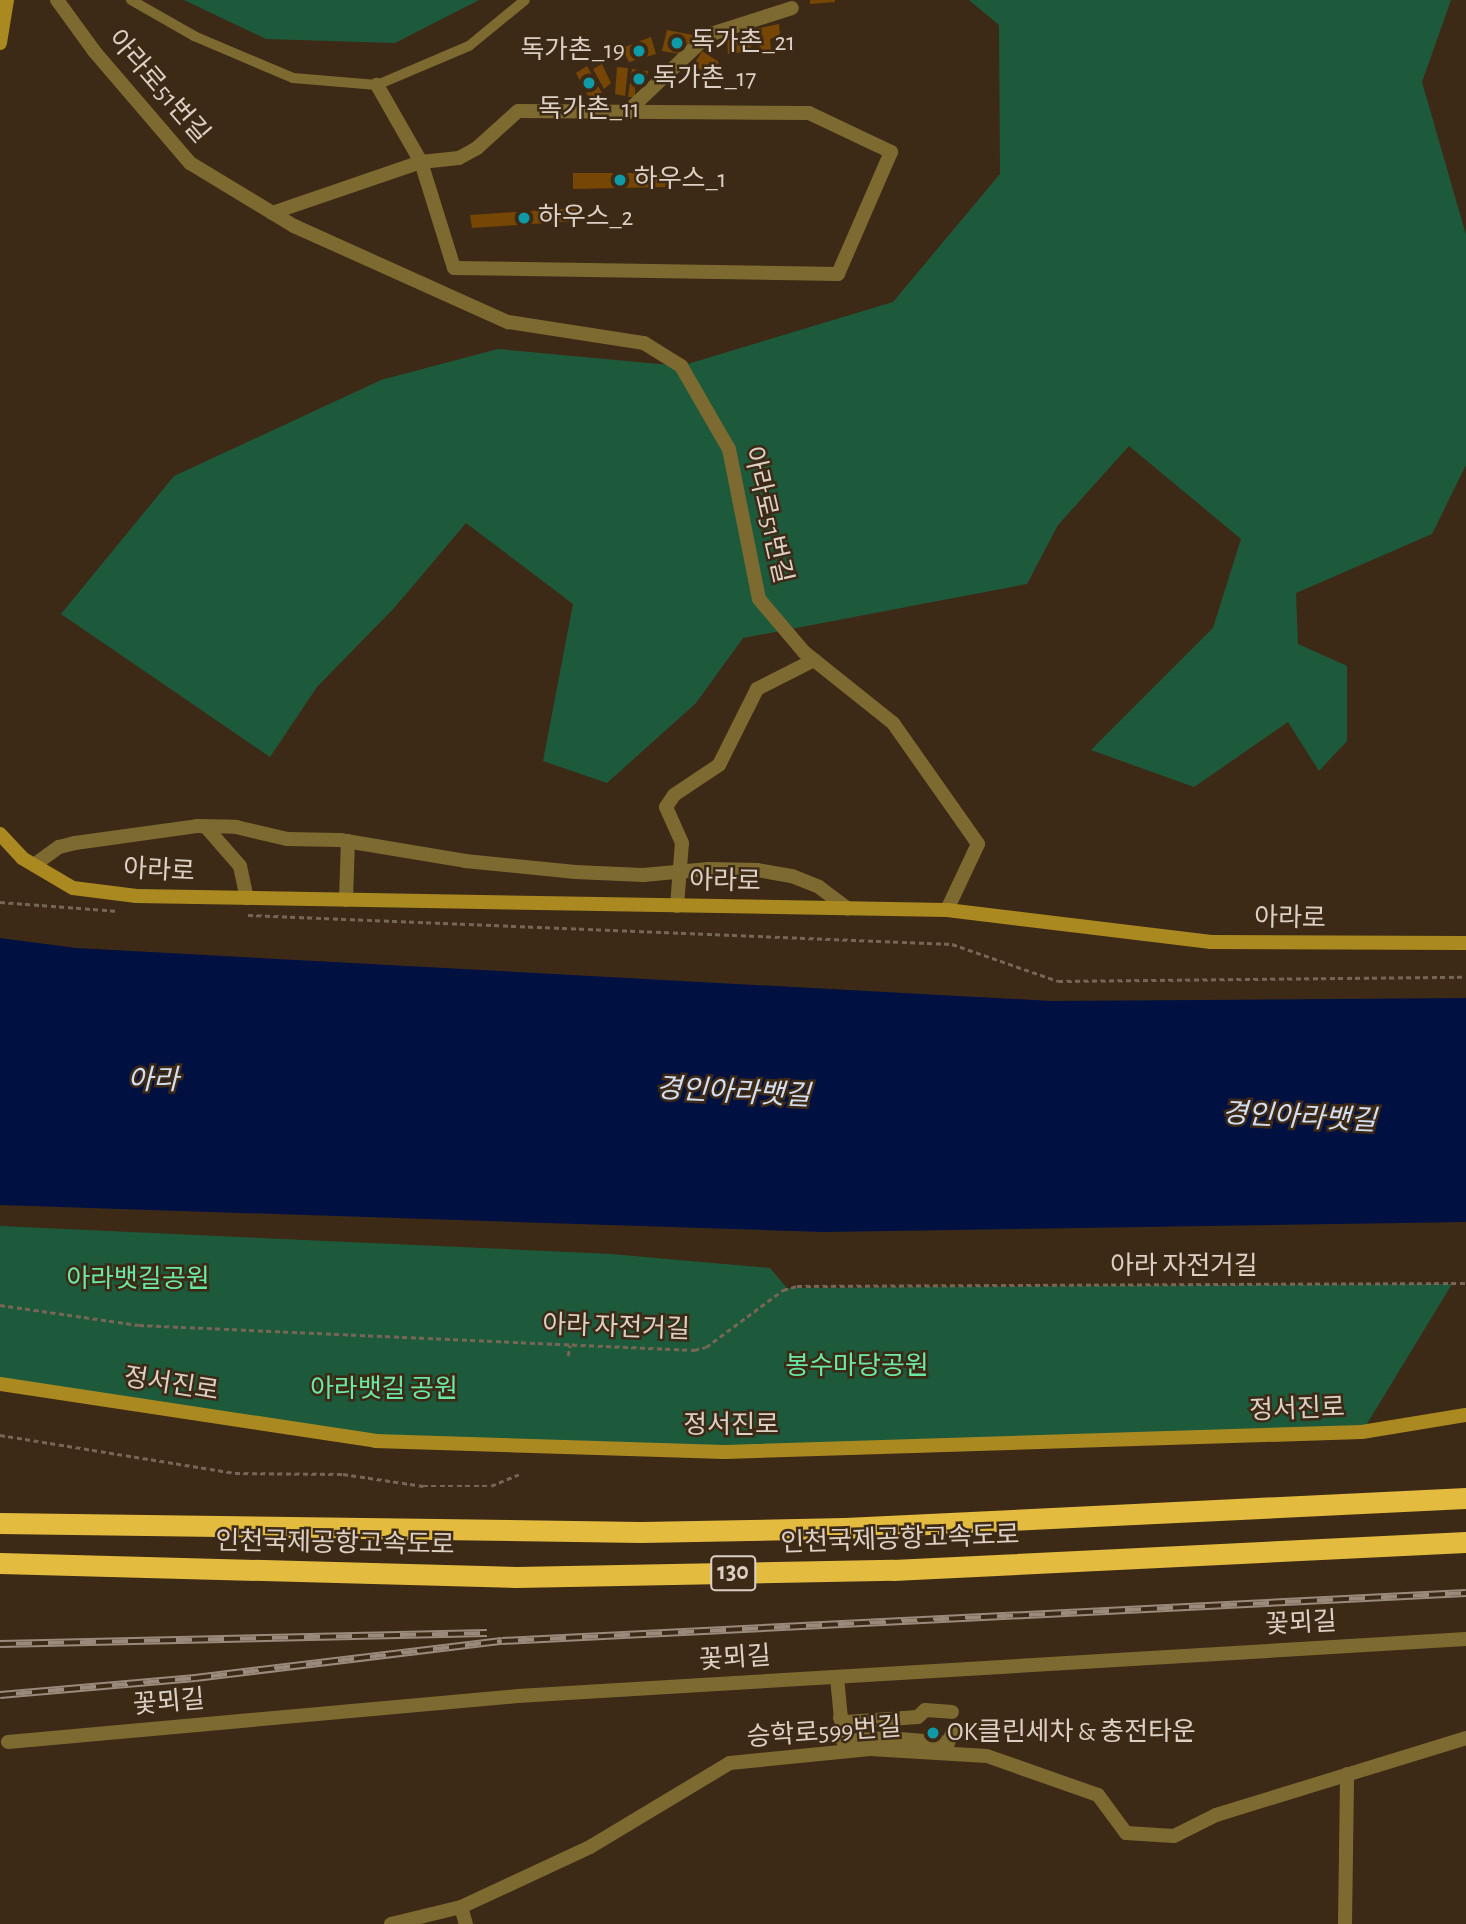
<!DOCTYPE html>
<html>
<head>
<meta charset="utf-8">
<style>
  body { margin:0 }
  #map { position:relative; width:1466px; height:1924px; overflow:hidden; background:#3d2a16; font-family:"Alegreya Sans","Noto Sans KR",sans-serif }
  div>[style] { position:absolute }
  .green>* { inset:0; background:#1d5a3b }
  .water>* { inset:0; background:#001141 }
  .building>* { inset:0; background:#764605 }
  .path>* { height:2.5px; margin-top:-1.25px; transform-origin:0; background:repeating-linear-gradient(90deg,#765 0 5px,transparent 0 8.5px) }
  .lane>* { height:10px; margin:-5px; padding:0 5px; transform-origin:5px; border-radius:5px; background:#7d6a30 }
  .street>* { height:14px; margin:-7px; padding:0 7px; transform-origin:7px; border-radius:7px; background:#7d6a30 }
  .secondary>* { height:14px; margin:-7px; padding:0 7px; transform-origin:7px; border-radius:7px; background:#aa8a20 }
  .highway>* { height:21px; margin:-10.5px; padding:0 10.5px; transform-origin:10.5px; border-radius:10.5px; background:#e3bc3f }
  .rail>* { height:8px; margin-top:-4px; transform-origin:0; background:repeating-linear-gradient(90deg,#3d2a16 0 16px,#9a8a7b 0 32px); box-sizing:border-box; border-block:2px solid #9a8a7b }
  .dots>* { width:19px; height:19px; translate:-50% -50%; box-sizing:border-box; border:4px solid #3d2a16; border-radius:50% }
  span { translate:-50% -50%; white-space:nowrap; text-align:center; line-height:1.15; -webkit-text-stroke:5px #3d2a16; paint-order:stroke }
  .shield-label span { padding:2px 5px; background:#3d2a16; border:2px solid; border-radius:5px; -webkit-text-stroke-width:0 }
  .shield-label { font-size:24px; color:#dccfc3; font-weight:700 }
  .poi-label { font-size:26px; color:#dccfc3 }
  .left { translate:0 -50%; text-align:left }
  .right { translate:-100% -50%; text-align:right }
  .street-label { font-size:26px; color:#dccfc3 }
  .park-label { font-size:26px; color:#6ae9a5 }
  .water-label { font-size:28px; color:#d2def1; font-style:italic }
</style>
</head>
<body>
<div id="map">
  <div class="green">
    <div style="clip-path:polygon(184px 0,479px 0,395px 43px,266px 39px)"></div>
    <div style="clip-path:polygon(969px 0,1451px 0,1422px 82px,1466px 235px,1466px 465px,1432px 534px,1296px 593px,1298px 644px,1347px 666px,1347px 741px,1319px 771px,1288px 722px,1194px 787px,1091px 750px,1213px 628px,1241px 539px,1129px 446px,1058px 525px,1027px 584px,743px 638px,696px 703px,607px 783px,543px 761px,573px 604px,466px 523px,395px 607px,317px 687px,270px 757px,61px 614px,174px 476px,381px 380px,498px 349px,681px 366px,893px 302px,1000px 174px,999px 25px)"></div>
    <div style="clip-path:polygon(0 1226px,611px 1254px,770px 1268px,787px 1288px,1452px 1284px,1362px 1432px,725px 1452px,375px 1441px,0 1384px)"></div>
  </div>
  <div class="water">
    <div style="clip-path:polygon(0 938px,76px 948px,1051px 1001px,1466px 998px,1466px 1222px,823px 1232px,0 1205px)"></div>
  </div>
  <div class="building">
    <div style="clip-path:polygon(810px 0,835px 0,835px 2px,810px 4px)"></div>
    <div style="clip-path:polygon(779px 24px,780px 36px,770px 39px,771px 51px,761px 52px,755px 29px)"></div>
    <div style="clip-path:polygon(667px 30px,693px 35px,685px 55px,662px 51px)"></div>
    <div style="clip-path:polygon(751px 34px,751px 51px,728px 54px,727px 37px)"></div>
    <div style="clip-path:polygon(651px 37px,656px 54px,629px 62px,622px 48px)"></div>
    <div style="clip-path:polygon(702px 51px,719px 62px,710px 76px,694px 65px)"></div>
    <div style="clip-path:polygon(602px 64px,611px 83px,604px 89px,593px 69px)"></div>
    <div style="clip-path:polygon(587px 66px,602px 93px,591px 102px,576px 73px)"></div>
    <div style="clip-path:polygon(617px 67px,628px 68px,625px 96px,615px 94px)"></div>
    <div style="clip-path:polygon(632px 69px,648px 71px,646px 88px,635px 88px,635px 97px,628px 97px)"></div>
    <div style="clip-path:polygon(573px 173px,667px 173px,665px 187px,573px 189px)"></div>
    <div style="clip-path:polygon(576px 208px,578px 221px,472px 228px,470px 215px)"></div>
    <div style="clip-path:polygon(924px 1729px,942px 1729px,942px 1738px,923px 1738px)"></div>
  </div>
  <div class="path">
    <div style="left:0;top:902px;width:119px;rotate:4.3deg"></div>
    <div style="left:248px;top:915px;width:705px;rotate:2.36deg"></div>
    <div style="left:952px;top:944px;width:112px;rotate:19.2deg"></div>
    <div style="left:1058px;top:981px;width:408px;rotate:-0.6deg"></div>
    <div style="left:0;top:1305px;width:140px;rotate:8.2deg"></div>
    <div style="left:139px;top:1325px;width:556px;rotate:2.58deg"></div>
    <div style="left:694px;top:1350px;width:12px;rotate:-14deg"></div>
    <div style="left:706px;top:1347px;width:96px;rotate:-36.5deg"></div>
    <div style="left:783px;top:1290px;width:15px;rotate:-16deg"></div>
    <div style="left:797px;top:1286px;width:669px;rotate:-0.26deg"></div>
    <div style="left:568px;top:1356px;width:11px;rotate:-80deg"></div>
    <div style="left:0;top:1435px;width:238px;rotate:9.2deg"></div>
    <div style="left:235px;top:1473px;width:108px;rotate:0.5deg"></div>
    <div style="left:343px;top:1474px;width:81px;rotate:8.5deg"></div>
    <div style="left:423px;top:1486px;width:68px"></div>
    <div style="left:491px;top:1486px;width:30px;rotate:-23deg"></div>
  </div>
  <div class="lane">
    <div style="left:131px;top:0;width:73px;rotate:29.7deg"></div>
    <div style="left:194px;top:36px;width:108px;rotate:23deg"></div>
    <div style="left:293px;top:78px;width:84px;rotate:4.8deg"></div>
    <div style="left:377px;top:85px;width:100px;rotate:-23deg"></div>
    <div style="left:469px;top:46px;width:72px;rotate:-39.4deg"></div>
  </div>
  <div class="street">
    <div style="left:57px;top:0;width:63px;rotate:54deg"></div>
    <div style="left:94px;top:51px;width:148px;rotate:49.4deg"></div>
    <div style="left:190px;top:163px;width:122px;rotate:31.2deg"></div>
    <div style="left:294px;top:226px;width:235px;rotate:24.2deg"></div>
    <div style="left:508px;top:322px;width:138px;rotate:8.8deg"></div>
    <div style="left:644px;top:343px;width:44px;rotate:31.9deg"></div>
    <div style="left:681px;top:366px;width:96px;rotate:60deg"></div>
    <div style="left:729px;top:449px;width:153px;rotate:78.7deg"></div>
    <div style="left:759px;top:599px;width:70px;rotate:49.7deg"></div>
    <div style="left:804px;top:652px;width:114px;rotate:38.6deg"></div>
    <div style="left:893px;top:723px;width:148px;rotate:54.9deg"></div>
    <div style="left:978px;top:844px;width:73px;rotate:115.2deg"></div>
    <div style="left:627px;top:112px;width:112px;rotate:-43.5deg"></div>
    <div style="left:708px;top:35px;width:88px;rotate:-17.8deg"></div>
    <div style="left:272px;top:213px;width:157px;rotate:-18.9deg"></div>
    <div style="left:421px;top:162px;width:38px;rotate:-6deg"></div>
    <div style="left:459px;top:158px;width:21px;rotate:-29deg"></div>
    <div style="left:477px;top:148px;width:55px;rotate:-42.1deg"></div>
    <div style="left:518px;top:111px;width:291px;rotate:0.4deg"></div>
    <div style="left:809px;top:113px;width:91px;rotate:25.4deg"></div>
    <div style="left:891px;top:152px;width:133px;rotate:113.5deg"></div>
    <div style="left:838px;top:274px;width:384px;rotate:-179.1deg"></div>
    <div style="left:454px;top:268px;width:111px;rotate:-107.3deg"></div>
    <div style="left:421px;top:162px;width:89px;rotate:-119.7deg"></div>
    <div style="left:205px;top:826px;width:53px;rotate:48.8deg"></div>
    <div style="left:240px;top:866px;width:33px;rotate:78deg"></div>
    <div style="left:34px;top:865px;width:31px;rotate:-36deg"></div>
    <div style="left:59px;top:847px;width:16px;rotate:-14deg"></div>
    <div style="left:75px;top:843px;width:123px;rotate:-7.9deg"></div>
    <div style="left:197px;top:826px;width:39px;rotate:1deg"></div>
    <div style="left:236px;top:827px;width:52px;rotate:13.2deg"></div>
    <div style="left:287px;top:839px;width:53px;rotate:1.1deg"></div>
    <div style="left:340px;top:840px;width:127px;rotate:9.5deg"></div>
    <div style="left:465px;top:861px;width:111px;rotate:5.7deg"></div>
    <div style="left:575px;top:872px;width:68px;rotate:2.5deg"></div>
    <div style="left:643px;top:875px;width:66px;rotate:-5.2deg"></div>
    <div style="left:709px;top:869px;width:48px;rotate:1.2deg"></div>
    <div style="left:757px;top:870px;width:36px;rotate:10deg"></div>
    <div style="left:792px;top:876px;width:29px;rotate:22deg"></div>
    <div style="left:819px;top:887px;width:36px;rotate:37deg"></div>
    <div style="left:346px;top:900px;width:59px;rotate:-88.1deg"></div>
    <div style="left:677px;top:906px;width:63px;rotate:-85.5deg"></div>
    <div style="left:682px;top:843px;width:39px;rotate:-114deg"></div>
    <div style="left:666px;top:807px;width:14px;rotate:-56deg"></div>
    <div style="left:674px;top:795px;width:54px;rotate:-33.7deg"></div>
    <div style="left:719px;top:765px;width:85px;rotate:-63.4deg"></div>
    <div style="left:757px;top:689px;width:64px;rotate:-27deg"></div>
    <div style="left:837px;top:1677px;width:64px;rotate:84.6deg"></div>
    <div style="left:843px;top:1741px;width:45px;rotate:-3.8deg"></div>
    <div style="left:888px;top:1738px;width:60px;rotate:4.8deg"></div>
    <div style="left:948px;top:1743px;width:13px;rotate:-67deg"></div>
    <div style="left:840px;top:1718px;width:7px;rotate:34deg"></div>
    <div style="left:846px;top:1722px;width:72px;rotate:-4deg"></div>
    <div style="left:918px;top:1717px;width:10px;rotate:-45deg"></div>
    <div style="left:925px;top:1710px;width:27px;rotate:4deg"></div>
    <div style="left:8px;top:1742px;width:512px;rotate:-5.15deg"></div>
    <div style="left:518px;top:1696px;width:950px;rotate:-3.44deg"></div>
    <div style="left:461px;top:1907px;width:18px;rotate:74deg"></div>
    <div style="left:391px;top:1924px;width:72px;rotate:-13.7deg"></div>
    <div style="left:461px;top:1907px;width:142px;rotate:-24.9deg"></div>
    <div style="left:590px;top:1847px;width:163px;rotate:-31deg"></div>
    <div style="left:730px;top:1763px;width:141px;rotate:-5.7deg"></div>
    <div style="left:870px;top:1749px;width:117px;rotate:3.4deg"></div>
    <div style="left:987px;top:1756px;width:118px;rotate:19.4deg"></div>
    <div style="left:1098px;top:1795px;width:47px;rotate:53.6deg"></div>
    <div style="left:1126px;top:1833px;width:48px;rotate:3.6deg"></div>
    <div style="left:1174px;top:1836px;width:47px;rotate:-26.6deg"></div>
    <div style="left:1216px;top:1815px;width:262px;rotate:-17.1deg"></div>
    <div style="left:1345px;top:1924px;width:150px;rotate:-89.2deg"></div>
  </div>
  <div class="secondary">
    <div style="left:0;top:43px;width:44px;rotate:-80.8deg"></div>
    <div style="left:0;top:834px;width:33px;rotate:47deg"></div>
    <div style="left:22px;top:858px;width:59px;rotate:30.5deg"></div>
    <div style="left:73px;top:888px;width:64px;rotate:7.2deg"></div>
    <div style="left:136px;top:896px;width:811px;rotate:0.99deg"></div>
    <div style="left:947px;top:910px;width:266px;rotate:6.9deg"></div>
    <div style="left:1211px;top:942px;width:255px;rotate:0.2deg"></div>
    <div style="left:0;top:1384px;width:379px;rotate:8.6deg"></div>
    <div style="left:375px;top:1441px;width:350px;rotate:1.8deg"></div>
    <div style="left:725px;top:1452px;width:637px;rotate:-1.8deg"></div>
    <div style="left:1362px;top:1432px;width:105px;rotate:-9.3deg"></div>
  </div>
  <div class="highway">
    <div style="left:0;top:1523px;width:641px;rotate:0.8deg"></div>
    <div style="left:641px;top:1532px;width:204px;rotate:-1.1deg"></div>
    <div style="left:845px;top:1528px;width:622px;rotate:-2.77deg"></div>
    <div style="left:0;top:1563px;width:516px;rotate:1.55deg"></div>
    <div style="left:516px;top:1577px;width:377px;rotate:-1.1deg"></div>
    <div style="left:893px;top:1570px;width:574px;rotate:-2.8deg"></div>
  </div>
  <div class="rail">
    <div style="left:0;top:1644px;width:487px;rotate:-1.3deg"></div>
    <div style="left:0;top:1695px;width:196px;rotate:-5deg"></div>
    <div style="left:195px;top:1678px;width:309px;rotate:-6.9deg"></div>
    <div style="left:502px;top:1641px;width:965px;rotate:-2.85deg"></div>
  </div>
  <div class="dots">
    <div style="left:677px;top:43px;background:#0f9aa8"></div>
    <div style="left:639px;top:51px;background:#0f9aa8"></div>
    <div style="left:639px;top:79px;background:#0f9aa8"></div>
    <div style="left:589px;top:83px;background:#0f9aa8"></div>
    <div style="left:620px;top:180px;background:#0f9aa8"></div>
    <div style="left:524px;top:218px;background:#0f9aa8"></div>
    <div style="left:933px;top:1733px;background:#0f9aa8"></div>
  </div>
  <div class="shield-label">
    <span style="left:733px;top:1573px">130</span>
  </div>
  <div class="poi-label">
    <span class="left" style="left:691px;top:43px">독가촌_21</span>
    <span class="right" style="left:625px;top:51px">독가촌_19</span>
    <span class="left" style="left:653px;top:79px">독가촌_17</span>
    <span style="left:589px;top:110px">독가촌_11</span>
    <span class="left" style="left:634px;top:180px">하우스_1</span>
    <span class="left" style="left:538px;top:218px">하우스_2</span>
    <span class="left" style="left:947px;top:1733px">OK클린세차 &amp; 충전타운</span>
  </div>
  <div class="street-label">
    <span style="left:158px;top:87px;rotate:49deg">아라로51번길</span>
    <span style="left:767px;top:515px;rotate:77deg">아라로51번길</span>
    <span style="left:159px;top:871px;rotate:3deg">아라로</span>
    <span style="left:725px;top:882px;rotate:1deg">아라로</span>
    <span style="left:1290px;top:919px;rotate:1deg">아라로</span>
    <span style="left:1184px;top:1267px">아라 자전거길</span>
    <span style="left:616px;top:1328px;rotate:2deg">아라 자전거길</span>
    <span style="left:171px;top:1385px;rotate:9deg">정서진로</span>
    <span style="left:1297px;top:1410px;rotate:-2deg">정서진로</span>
    <span style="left:731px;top:1426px">정서진로</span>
    <span style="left:900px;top:1540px;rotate:-2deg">인천국제공항고속도로</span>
    <span style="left:335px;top:1544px;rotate:1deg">인천국제공항고속도로</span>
    <span style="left:1301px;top:1624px;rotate:-3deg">꽃뫼길</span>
    <span style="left:735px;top:1659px;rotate:-4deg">꽃뫼길</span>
    <span style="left:169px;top:1703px;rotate:-5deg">꽃뫼길</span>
    <span style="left:824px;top:1733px;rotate:-4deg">승학로599번길</span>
  </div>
  <div class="park-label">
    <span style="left:138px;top:1280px">아라뱃길공원</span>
    <span style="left:857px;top:1367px">봉수마당공원</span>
    <span style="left:384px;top:1390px">아라뱃길 공원</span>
  </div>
  <div class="water-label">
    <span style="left:153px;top:1081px">아라</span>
    <span style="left:733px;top:1093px;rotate:3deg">경인아라뱃길</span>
    <span style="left:1299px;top:1118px;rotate:3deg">경인아라뱃길</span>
  </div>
</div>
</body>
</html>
